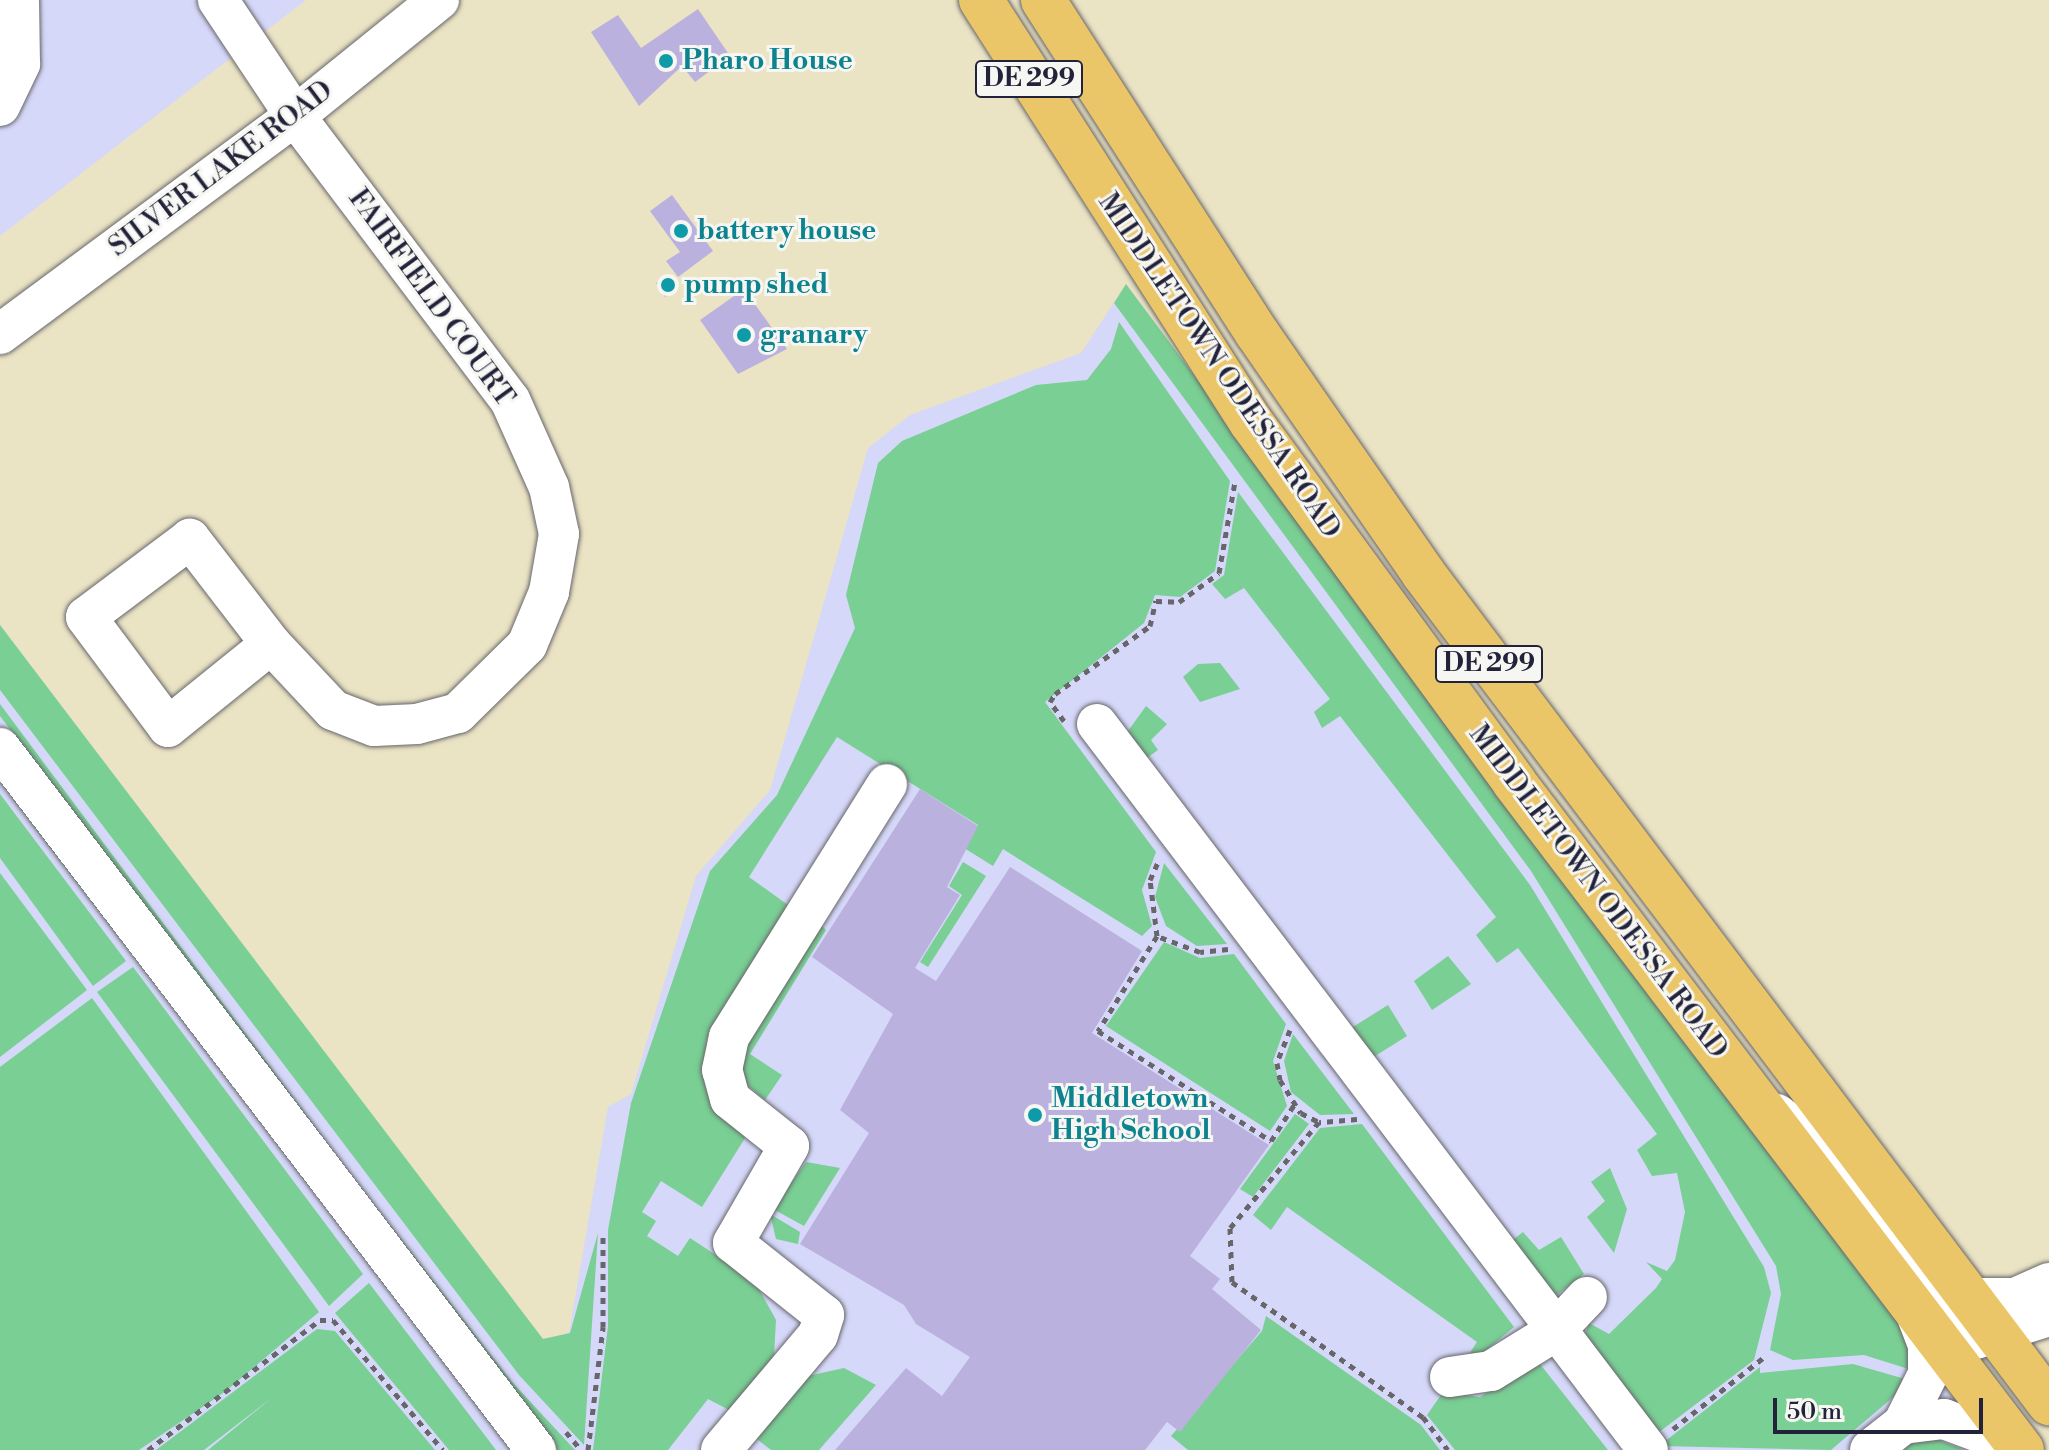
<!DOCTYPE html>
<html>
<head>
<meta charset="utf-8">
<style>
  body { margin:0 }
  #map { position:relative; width:2049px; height:1450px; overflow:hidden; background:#eae3c4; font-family:"Libre Bodoni",serif }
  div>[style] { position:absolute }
  .built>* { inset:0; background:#d5d8f9 }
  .green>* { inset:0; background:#79cf94 }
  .building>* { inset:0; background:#bbb1de }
  .path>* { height:5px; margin-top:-2.5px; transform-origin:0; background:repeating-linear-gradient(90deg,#68666b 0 6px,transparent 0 12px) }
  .roads { filter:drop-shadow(0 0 2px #68666b) drop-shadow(0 0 2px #68666b) }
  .minor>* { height:40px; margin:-20px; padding:0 20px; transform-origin:20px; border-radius:20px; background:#fff }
  .major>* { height:44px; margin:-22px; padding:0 22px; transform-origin:22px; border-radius:22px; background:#ebc669 }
  .dots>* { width:22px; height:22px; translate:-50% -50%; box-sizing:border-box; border:4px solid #f6f6f2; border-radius:50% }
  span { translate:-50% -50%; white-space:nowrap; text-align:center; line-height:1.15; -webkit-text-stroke:6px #f6f6f2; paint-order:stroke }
  .shield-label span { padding:2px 6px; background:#f6f6f2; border:2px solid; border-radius:6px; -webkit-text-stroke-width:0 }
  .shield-label { font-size:26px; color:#22223b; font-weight:700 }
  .culture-label { font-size:28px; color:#0d838f; font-weight:700 }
  .left { translate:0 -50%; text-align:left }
  .street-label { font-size:28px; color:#22223b }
  .scale { position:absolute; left:1773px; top:1398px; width:210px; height:36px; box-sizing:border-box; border:4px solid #22223b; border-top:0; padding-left:10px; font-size:24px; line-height:28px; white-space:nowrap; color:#22223b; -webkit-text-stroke:6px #f6f6f2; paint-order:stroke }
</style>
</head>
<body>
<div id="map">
  <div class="built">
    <div style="clip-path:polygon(0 0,306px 0,0 236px)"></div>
    <div style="clip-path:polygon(1126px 284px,1991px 1450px,0 1450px,0 625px,542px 1339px,569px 1333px,608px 1107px,631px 1094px,696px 876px,770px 790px,868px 448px,910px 415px,1081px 353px)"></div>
  </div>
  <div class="green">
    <div style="clip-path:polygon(1126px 284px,1911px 1338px,1915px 1371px,1864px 1355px,1793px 1360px,1770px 1350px,1781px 1294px,1776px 1266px,1531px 871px,1114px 303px)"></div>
    <div style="clip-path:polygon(1119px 322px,1230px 481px,1215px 571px,1180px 597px,1155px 595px,1144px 623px,1045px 702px,1156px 852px,1142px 890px,1152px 926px,1142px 936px,1003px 849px,993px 866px,964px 848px,978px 825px,837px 737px,749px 877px,788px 905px,707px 1039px,704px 1074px,750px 1130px,702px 1207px,661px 1181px,642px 1212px,656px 1221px,647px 1236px,678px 1256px,690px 1238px,754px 1280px,776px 1320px,774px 1356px,731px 1411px,708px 1399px,668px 1450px,593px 1450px,608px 1326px,608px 1230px,631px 1103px,710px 871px,777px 795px,855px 628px,846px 595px,878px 463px,902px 441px,1036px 385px,1087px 380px,1111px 349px)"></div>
    <div style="clip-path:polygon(1238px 492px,1530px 885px,1764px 1267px,1771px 1293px,1754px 1360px,1654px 1436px,1584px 1338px,1589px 1323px,1609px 1334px,1656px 1288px,1662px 1279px,1646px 1262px,1667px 1271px,1675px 1260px,1685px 1212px,1677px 1173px,1652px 1176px,1637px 1150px,1657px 1134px,1518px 948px,1497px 963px,1476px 935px,1496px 917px,1340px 716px,1322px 728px,1314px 712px,1330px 699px,1244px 588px,1225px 599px,1212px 584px,1224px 575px)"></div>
    <div style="clip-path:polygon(0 625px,543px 1339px,570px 1333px,598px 1233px,584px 1445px,519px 1375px,0 690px)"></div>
    <div style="clip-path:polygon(1220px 663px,1240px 689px,1200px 702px,1183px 677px,1198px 664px)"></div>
    <div style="clip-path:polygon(0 704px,348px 1171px,512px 1382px,575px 1450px,555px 1450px,0 716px)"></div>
    <div style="clip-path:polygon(1146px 706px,1167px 724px,1151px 740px,1158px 750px,1144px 760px,1128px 731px)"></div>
    <div style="clip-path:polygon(0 768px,514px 1450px,39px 833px,0 781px)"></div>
    <div style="clip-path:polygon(0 794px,126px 961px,93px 986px,0 858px)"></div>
    <div style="clip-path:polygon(963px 862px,986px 876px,928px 967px,920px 962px,962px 895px,949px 886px)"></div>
    <div style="clip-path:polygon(1164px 863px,1227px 944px,1197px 946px,1166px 926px,1155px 897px)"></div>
    <div style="clip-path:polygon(0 873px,87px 990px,0 1057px)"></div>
    <div style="clip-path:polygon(821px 925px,826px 930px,750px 1054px,782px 1075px,765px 1100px,745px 1083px,737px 1048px)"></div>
    <div style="clip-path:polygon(1164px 942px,1200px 958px,1234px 954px,1286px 1024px,1273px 1061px,1287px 1106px,1270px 1131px,1106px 1026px)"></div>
    <div style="clip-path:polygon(1448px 956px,1471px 984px,1432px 1010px,1414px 981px)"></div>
    <div style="clip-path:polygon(133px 967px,363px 1274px,329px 1306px,97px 992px)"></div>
    <div style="clip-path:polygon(92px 998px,319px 1312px,226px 1391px,139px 1450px,0 1450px,0 1067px)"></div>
    <div style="clip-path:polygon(1388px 1005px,1407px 1036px,1364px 1063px,1348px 1030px)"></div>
    <div style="clip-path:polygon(1293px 1034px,1354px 1114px,1320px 1115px,1291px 1092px,1284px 1061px)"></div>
    <div style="clip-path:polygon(1295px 1114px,1309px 1124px,1253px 1197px,1240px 1189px)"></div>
    <div style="clip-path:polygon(1362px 1124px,1514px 1327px,1472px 1362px,1467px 1357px,1477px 1342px,1287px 1207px,1271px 1230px,1253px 1215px,1320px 1128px)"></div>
    <div style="clip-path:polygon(806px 1162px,840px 1168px,804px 1226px,773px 1209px)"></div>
    <div style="clip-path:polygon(1610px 1168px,1627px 1209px,1614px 1253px,1587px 1217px,1605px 1201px,1591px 1182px)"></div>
    <div style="clip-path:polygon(770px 1214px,800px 1232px,798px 1244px,776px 1239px)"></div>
    <div style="clip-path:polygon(1523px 1232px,1539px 1250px,1561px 1237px,1584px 1274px,1554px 1297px,1506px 1245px)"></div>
    <div style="clip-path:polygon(369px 1283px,496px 1450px,497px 1450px,449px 1450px,335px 1313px)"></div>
    <div style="clip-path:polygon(1266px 1316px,1421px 1425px,1440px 1450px,1188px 1450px,1171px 1436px,1262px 1331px)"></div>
    <div style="clip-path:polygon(317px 1329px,335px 1331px,435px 1450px,208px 1450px,273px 1397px,204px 1450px,156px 1450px)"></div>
    <div style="clip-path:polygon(1536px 1359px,1608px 1450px,1455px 1450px,1427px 1415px,1443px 1392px,1480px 1397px)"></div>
    <div style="clip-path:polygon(1853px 1364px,1912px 1381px,1831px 1450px,1659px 1446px,1760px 1367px,1760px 1373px)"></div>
    <div style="clip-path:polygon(844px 1368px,876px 1385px,819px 1450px,771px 1450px,757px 1439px,803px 1377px)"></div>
    <div style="clip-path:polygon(1944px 1431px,1941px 1441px,1964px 1450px,1896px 1450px)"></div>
  </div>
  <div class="building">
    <div style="clip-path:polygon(698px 9px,730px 56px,695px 82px,682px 66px,639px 106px,591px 32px,618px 15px,641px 48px)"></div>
    <div style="clip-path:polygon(672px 195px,713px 251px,678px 277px,666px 261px,680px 252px,650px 211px)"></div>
    <div style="clip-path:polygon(670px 274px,679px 288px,665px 297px,656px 283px)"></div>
    <div style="clip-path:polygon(744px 289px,787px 349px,738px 374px,700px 320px)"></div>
    <div style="clip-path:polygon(920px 789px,978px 826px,947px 887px,960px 895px,915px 968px,936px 981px,1010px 867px,1142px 951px,1092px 1033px,1269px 1145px,1190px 1256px,1220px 1279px,1212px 1289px,1261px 1330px,1180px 1432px,1167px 1422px,1145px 1450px,835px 1450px,906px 1368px,942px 1396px,970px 1357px,916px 1324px,904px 1305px,800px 1244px,869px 1133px,840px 1110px,893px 1014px,812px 957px)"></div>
  </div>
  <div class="path">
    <div style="left:1064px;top:721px;width:24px;rotate:-126deg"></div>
    <div style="left:1050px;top:702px;width:9px;rotate:-58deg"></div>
    <div style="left:1055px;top:694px;width:117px;rotate:-35.6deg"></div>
    <div style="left:1150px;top:626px;width:26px;rotate:-77deg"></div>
    <div style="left:1156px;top:601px;width:23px;rotate:2deg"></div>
    <div style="left:1179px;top:602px;width:49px;rotate:-35.9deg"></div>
    <div style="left:1219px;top:573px;width:93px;rotate:-80.1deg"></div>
    <div style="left:1157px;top:936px;width:56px;rotate:-97.1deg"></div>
    <div style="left:1150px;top:880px;width:22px;rotate:-66deg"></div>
    <div style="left:1228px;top:949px;width:28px;rotate:174deg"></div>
    <div style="left:1200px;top:952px;width:46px;rotate:-159.6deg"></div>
    <div style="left:1157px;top:936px;width:112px;rotate:121.8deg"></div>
    <div style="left:1098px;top:1031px;width:205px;rotate:32.4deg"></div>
    <div style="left:1271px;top:1141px;width:43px;rotate:-57.4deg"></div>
    <div style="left:1290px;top:1030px;width:35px;rotate:112deg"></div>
    <div style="left:1277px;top:1063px;width:17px;rotate:80deg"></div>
    <div style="left:1280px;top:1080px;width:39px;rotate:58deg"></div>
    <div style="left:1301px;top:1113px;width:20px;rotate:27deg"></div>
    <div style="left:1357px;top:1119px;width:38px;rotate:175deg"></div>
    <div style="left:1319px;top:1122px;width:138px;rotate:130deg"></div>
    <div style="left:1230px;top:1228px;width:54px;rotate:87.9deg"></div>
    <div style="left:1232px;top:1282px;width:234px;rotate:35.3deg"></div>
    <div style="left:1423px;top:1417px;width:41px;rotate:52.9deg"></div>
    <div style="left:1673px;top:1429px;width:115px;rotate:-38.3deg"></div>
    <div style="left:566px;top:1432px;width:23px;rotate:50deg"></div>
    <div style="left:148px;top:1450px;width:216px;rotate:-37.1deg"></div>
    <div style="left:320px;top:1320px;width:13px"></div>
    <div style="left:333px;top:1320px;width:170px;rotate:49.8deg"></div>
    <div style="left:588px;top:1450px;width:124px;rotate:-83deg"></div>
    <div style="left:603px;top:1327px;width:94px;rotate:-90deg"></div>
  </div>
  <div class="roads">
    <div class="minor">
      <div style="left:218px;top:0;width:139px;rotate:56.4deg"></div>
      <div style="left:295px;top:116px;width:356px;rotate:52.9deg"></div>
      <div style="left:510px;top:400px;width:95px;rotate:65.9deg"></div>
      <div style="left:549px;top:487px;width:48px;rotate:78deg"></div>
      <div style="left:559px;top:534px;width:59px;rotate:99.8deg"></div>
      <div style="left:549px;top:592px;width:57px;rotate:112.5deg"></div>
      <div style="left:527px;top:645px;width:97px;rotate:135.4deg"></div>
      <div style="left:458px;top:713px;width:42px;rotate:165deg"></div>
      <div style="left:417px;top:724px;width:43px;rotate:177.3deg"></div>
      <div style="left:374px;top:726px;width:44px;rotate:-158.7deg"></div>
      <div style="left:333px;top:710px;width:91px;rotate:-133.2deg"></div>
      <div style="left:271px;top:644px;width:133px;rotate:-127.6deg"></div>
      <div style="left:190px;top:539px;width:130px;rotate:143.1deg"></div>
      <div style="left:86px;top:617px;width:137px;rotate:53.3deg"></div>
      <div style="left:168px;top:727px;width:132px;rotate:-38.9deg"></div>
      <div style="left:0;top:106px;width:47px;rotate:-64.5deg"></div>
      <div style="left:20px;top:64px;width:63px;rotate:-90.9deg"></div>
      <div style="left:0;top:334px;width:367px;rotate:-36.5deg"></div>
      <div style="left:295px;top:116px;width:185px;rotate:-38.9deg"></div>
      <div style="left:1097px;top:724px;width:911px;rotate:52.8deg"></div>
      <div style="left:0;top:748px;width:883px;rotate:52.64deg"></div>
      <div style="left:1777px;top:1114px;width:58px;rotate:38deg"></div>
      <div style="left:1823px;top:1150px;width:228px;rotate:53deg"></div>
      <div style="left:1960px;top:1332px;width:17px;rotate:24deg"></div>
      <div style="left:1976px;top:1339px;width:77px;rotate:-17.5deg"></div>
      <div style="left:1976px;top:1298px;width:39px"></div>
      <div style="left:2015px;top:1298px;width:37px;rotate:-24deg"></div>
      <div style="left:1450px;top:1377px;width:41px;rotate:-8.3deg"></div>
      <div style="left:1491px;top:1371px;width:74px;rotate:-31.8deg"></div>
      <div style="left:1554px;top:1332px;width:48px;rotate:-46.7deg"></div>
      <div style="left:1903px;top:1424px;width:41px;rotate:-7deg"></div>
      <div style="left:1944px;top:1419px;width:82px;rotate:20.6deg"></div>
      <div style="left:721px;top:1450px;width:150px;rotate:-49.9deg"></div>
      <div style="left:818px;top:1335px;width:21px;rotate:-73deg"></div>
      <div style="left:824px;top:1315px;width:116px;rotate:-141.6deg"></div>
      <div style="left:733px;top:1243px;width:112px;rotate:-60deg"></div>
      <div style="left:789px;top:1146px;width:75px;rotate:-141.5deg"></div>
      <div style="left:730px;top:1099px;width:30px;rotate:-105deg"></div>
      <div style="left:722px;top:1070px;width:34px;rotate:-78deg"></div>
      <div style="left:729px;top:1037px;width:298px;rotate:-58deg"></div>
      <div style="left:1870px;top:1450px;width:42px;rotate:-38.2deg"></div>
      <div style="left:1903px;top:1424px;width:56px;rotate:-63.4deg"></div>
      <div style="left:1928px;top:1374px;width:29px;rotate:-90deg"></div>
      <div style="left:1928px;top:1345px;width:34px;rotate:-111deg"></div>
    </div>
    <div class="major">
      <div style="left:981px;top:0;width:501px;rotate:57.39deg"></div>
      <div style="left:1251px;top:422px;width:446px;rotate:53.8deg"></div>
      <div style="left:1514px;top:782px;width:839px;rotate:52.75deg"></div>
      <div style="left:1043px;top:0;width:396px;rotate:57.3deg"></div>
      <div style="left:1257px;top:333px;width:292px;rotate:55.3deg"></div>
      <div style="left:1423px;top:573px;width:1040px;rotate:52.98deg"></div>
    </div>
  </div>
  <div class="dots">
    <div style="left:666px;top:61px;background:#0f9aa8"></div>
    <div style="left:681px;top:231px;background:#0f9aa8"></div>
    <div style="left:668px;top:285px;background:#0f9aa8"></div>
    <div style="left:744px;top:335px;background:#0f9aa8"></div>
    <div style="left:1035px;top:1115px;background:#0f9aa8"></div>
  </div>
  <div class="shield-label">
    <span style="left:1029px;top:79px">DE 299</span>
    <span style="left:1489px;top:664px">DE 299</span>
  </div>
  <div class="culture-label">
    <span class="left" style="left:682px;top:61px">Pharo House</span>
    <span class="left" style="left:697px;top:231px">battery house</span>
    <span class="left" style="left:684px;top:285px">pump shed</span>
    <span class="left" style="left:760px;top:335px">granary</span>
    <span class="left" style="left:1051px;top:1115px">Middletown<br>High School</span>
  </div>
  <div class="street-label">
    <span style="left:221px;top:169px;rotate:-37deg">SILVER LAKE ROAD</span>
    <span style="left:431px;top:298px;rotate:54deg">FAIRFIELD COURT</span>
    <span style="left:1219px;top:366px;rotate:56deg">MIDDLETOWN ODESSA ROAD</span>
    <span style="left:1598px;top:892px;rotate:53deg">MIDDLETOWN ODESSA ROAD</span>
  </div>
  <div class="scale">50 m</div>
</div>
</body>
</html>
